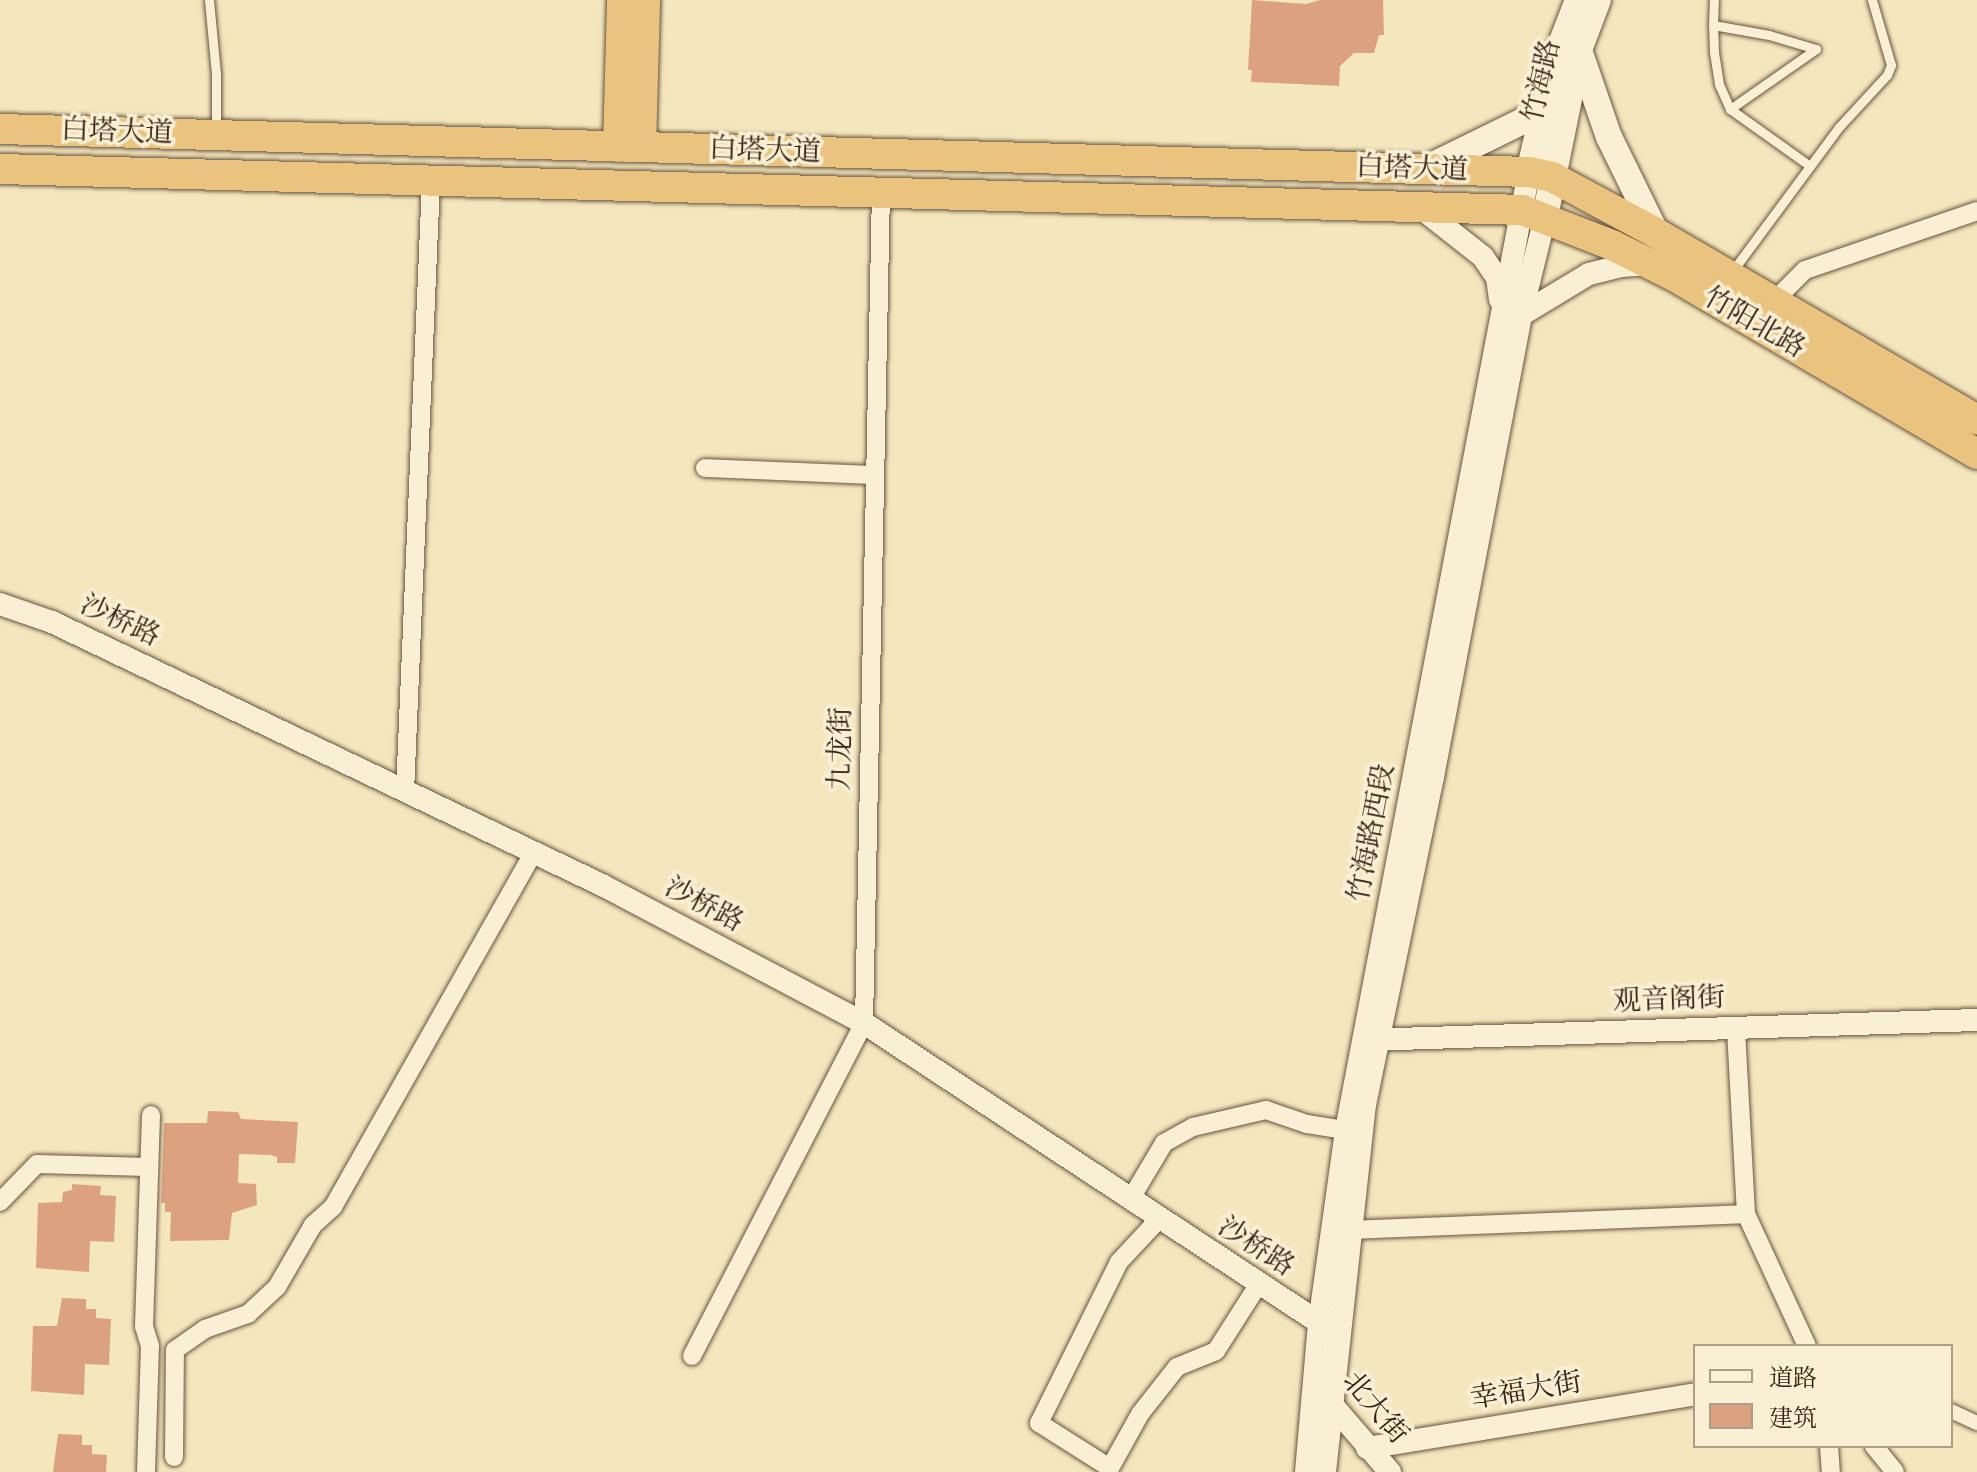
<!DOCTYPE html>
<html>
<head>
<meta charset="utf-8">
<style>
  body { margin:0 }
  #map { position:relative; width:1977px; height:1472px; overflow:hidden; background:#f5e7bd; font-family:"IM FELL Double Pica","Noto Serif SC",serif }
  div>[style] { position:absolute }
  .building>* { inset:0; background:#dca280 }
  .roads { filter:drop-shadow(0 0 2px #67533e) drop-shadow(0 0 2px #67533e) }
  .service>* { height:9px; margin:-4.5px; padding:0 4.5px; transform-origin:4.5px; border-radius:4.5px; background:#f8efd4 }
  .pedestrian>* { height:14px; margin:-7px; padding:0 7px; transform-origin:7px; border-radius:7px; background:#f8efd4 }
  .minor>* { height:18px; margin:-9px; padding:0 9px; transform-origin:9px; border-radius:9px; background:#f8efd4 }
  .tertiary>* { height:22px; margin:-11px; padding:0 11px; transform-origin:11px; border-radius:11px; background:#f8efd4 }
  .secondary>* { height:26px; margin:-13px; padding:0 13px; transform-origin:13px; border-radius:13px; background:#f8efd4 }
  .trunk>* { height:30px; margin:-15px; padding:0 15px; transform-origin:15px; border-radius:15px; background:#eac47e }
  span { translate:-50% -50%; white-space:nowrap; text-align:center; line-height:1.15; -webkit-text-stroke:7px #f8efd4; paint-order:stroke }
  .street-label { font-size:28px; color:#382213 }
  .legend { position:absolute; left:1693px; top:1344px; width:260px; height:104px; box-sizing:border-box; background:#f8efd4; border:2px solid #ab9d87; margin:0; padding:10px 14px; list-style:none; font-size:24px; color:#382213 }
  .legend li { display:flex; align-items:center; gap:16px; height:40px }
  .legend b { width:40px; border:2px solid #ab9d87 }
</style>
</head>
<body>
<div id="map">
  <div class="building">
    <div style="clip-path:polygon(1252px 0,1306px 4px,1320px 0,1383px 0,1384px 35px,1379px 35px,1374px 53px,1354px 53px,1340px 66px,1339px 86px,1251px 82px,1252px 70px,1248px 70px)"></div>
    <div style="clip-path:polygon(208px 1111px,238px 1112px,241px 1119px,298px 1122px,295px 1163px,277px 1163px,277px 1157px,271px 1155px,239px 1154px,238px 1183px,256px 1184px,257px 1205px,232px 1213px,229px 1240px,170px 1241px,171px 1212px,165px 1212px,165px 1203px,161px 1203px,164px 1123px,207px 1123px)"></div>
    <div style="clip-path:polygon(72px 1184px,101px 1186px,100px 1195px,116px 1196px,114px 1242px,90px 1241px,89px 1272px,36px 1268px,38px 1203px,62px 1202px,63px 1192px,72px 1190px)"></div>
    <div style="clip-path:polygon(62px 1298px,86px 1299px,86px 1309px,96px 1309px,96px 1318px,111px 1319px,109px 1365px,85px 1364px,84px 1395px,31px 1391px,33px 1326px,57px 1326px)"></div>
    <div style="clip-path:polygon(58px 1434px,82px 1435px,82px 1445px,92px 1445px,92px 1454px,107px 1455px,106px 1472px,53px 1472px)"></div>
  </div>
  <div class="roads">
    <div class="service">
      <div style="left:209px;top:0;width:74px;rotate:84.6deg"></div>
      <div style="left:216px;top:74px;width:58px;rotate:90deg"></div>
      <div style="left:1713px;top:25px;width:57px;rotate:10.1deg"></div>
      <div style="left:1769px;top:35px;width:49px;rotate:16.6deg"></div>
      <div style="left:1816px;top:49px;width:105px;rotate:145.1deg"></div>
      <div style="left:1730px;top:109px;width:27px;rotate:-114deg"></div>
      <div style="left:1719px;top:84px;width:32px;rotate:-99deg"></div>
      <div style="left:1714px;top:52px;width:27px;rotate:-92deg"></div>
      <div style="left:1713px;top:25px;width:25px;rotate:-88deg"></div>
      <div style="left:1730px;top:109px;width:98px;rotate:35.5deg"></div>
      <div style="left:1731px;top:273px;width:182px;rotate:-53.5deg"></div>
      <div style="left:1839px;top:127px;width:71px;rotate:-47.3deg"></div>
      <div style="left:1887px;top:75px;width:11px;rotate:-68deg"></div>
      <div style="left:1891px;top:65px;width:68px;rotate:-106.3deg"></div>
    </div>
    <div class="pedestrian">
      <div style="left:1951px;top:1411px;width:29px;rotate:25deg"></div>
    </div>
    <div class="minor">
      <div style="left:1774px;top:301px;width:44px;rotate:-45deg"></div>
      <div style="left:1805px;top:270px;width:182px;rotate:-18.9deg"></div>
      <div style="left:705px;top:468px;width:170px;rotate:2.4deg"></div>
      <div style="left:405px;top:792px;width:612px;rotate:-87.56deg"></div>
      <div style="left:1130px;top:1200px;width:66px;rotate:-59.2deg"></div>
      <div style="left:1164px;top:1143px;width:33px;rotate:-29deg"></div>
      <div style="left:1193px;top:1127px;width:75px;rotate:-13.1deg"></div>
      <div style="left:1266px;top:1110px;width:43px;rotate:18.9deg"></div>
      <div style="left:1307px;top:1124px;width:39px;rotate:9deg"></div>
      <div style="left:0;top:1202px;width:53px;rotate:-45.8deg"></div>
      <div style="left:37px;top:1164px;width:111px;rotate:1.5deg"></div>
      <div style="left:1746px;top:1214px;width:145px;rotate:65.2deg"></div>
      <div style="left:1159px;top:1219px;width:59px;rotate:132.9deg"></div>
      <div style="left:1119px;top:1262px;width:180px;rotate:116.4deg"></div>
      <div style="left:1039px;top:1423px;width:84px;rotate:32.4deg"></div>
      <div style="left:1110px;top:1468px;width:62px;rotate:-60.9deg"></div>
      <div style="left:1140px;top:1414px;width:60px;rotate:-51.8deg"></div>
      <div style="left:1177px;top:1367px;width:42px;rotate:-22.3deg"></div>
      <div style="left:1216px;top:1351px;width:78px;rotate:-57.5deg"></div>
      <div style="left:1352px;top:1230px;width:394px;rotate:-2.3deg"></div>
      <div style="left:1746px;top:1214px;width:186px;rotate:-93.1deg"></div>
      <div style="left:692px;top:1356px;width:375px;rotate:-62.7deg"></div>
      <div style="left:864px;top:1023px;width:830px;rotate:-88.83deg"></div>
      <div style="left:1829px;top:1446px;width:26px;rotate:86deg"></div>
      <div style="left:1874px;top:1446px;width:33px;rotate:51deg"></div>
      <div style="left:174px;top:1457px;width:107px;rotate:-89.5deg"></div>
      <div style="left:175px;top:1350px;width:37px;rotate:-35deg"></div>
      <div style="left:205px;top:1329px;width:46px;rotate:-19.2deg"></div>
      <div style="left:248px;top:1314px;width:40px;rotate:-43deg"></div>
      <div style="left:277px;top:1287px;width:72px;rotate:-59.9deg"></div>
      <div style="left:313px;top:1225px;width:27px;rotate:-42deg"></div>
      <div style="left:333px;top:1207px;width:407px;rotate:-60.5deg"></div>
      <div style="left:146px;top:1472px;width:126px;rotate:-88.2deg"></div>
      <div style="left:150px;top:1346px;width:21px;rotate:-107deg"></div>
      <div style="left:144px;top:1326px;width:211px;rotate:-88.1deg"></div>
    </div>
    <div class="tertiary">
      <div style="left:1421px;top:208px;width:79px;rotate:38.3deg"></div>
      <div style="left:1483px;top:257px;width:25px;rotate:56deg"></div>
      <div style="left:1497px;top:278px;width:22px;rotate:82deg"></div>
      <div style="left:1521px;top:315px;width:79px;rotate:-31.1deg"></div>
      <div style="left:1589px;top:274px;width:33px;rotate:-14deg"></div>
      <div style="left:1621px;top:266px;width:26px;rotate:-4deg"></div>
      <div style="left:0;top:604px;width:55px;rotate:19.1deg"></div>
      <div style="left:52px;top:622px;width:610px;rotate:25.56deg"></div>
      <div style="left:602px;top:885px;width:296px;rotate:27.8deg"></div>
      <div style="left:864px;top:1023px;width:567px;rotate:33.35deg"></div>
      <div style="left:1367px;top:1040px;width:610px;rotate:-1.88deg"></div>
      <div style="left:1328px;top:1400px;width:95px;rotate:49.3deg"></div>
      <div style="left:1367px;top:1448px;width:332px;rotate:-9.3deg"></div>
      <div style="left:1306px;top:1472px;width:150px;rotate:-85deg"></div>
      <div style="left:1319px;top:1323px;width:195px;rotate:-82deg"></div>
      <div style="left:1346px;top:1130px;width:975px;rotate:-79.19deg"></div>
      <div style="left:1325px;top:1472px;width:369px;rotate:-83.8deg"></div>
      <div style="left:1365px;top:1105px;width:335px;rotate:-78.3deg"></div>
      <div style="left:1433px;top:777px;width:470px;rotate:-79.2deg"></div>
      <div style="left:1521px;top:315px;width:101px;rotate:-76.2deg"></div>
    </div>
    <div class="secondary">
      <div style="left:1580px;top:53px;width:89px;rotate:71deg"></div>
      <div style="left:1609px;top:137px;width:107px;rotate:63.9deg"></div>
      <div style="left:1425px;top:169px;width:111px;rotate:-26.1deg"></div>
      <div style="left:1525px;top:120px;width:25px;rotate:-40deg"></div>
      <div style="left:1529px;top:172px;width:118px;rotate:-76.8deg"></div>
      <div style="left:1556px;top:57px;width:61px;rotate:-68.9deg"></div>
      <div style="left:1545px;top:217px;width:170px;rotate:-78.5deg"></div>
      <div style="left:1579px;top:50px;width:53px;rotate:-69.2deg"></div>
    </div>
    <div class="trunk">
      <div style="left:0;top:129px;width:1530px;rotate:1.61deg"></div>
      <div style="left:1529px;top:172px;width:24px;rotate:12deg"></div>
      <div style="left:1552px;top:177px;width:118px;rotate:28.3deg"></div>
      <div style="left:1656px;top:233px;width:371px;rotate:30.2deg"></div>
      <div style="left:618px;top:147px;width:147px;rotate:-88.4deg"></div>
      <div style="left:641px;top:147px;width:147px;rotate:-88.4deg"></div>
      <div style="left:0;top:169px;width:1523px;rotate:1.54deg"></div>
      <div style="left:1522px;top:210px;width:97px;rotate:21.3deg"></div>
      <div style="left:1612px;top:245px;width:67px;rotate:26.6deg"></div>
      <div style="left:1672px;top:275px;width:354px;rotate:30.4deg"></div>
    </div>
  </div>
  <div class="street-label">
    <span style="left:1542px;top:81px;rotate:-77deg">竹海路</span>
    <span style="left:117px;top:132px;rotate:2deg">白塔大道</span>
    <span style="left:765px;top:151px;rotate:2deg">白塔大道</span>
    <span style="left:1412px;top:169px;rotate:2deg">白塔大道</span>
    <span style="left:1754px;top:323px;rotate:30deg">竹阳北路</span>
    <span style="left:120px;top:621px;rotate:25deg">沙桥路</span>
    <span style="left:841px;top:749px;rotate:-89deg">九龙街</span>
    <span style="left:1372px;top:833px;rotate:-79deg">竹海路西段</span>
    <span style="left:704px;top:905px;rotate:28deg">沙桥路</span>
    <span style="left:1669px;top:1000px;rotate:-2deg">观音阁街</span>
    <span style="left:1256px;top:1247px;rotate:33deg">沙桥路</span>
    <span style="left:1526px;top:1391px;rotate:-9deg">幸福大街</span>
    <span style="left:1375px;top:1408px;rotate:50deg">北大街</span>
  </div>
  <ul class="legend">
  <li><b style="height:10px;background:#f8efd4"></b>道路</li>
  <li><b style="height:22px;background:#dca280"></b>建筑</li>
  </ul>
</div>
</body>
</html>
